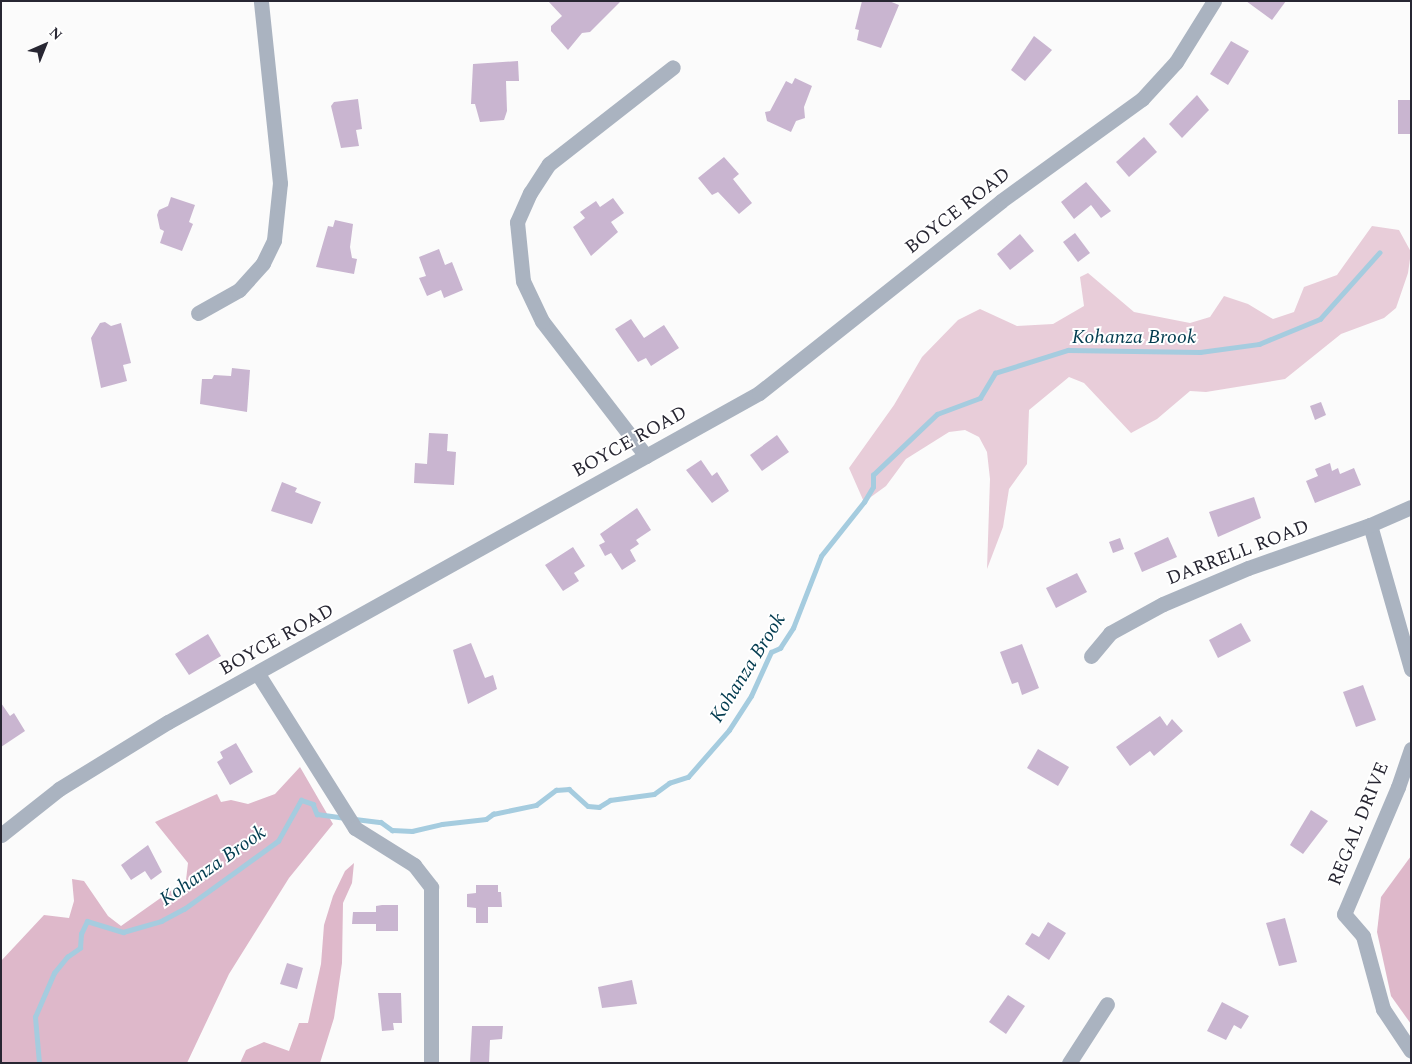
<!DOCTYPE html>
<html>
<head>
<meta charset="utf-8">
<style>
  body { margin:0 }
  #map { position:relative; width:1412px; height:1064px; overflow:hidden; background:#fbfbfb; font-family:Spectral,serif }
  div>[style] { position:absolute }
  .green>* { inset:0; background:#e8cdd9 }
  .forest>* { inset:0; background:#deb8ca }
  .stream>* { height:4.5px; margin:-2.25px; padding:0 2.25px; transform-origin:2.25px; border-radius:2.25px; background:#a5ccdf }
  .building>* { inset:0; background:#c9b5d0 }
  .minor>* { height:15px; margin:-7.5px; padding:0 7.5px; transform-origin:7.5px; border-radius:7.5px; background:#aab3c0 }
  span { translate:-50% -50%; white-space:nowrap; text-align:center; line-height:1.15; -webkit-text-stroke:4px #fff; paint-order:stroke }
  .street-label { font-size:19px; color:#272632 }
  .water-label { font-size:20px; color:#023b4f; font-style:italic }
  .frame { position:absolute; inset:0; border:2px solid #272632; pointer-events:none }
  .north { position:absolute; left:20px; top:20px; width:50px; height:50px; -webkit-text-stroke:4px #fff; paint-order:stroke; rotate:44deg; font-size:14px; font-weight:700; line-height:20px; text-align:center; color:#272632 }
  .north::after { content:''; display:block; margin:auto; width:18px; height:22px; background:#272632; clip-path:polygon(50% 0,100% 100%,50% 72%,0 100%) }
</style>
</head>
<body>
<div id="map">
  <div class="green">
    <div style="clip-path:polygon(1372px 226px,1399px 230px,1411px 252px,1408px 273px,1396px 308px,1384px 318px,1341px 334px,1285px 379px,1206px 392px,1190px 391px,1157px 419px,1131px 433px,1084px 383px,1069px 377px,1029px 410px,1027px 464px,1009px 489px,1003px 527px,987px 569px,990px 479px,987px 452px,979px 437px,965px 430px,949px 432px,906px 459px,886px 486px,864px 502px,849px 468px,894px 405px,922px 357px,958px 320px,980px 309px,1017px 326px,1053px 324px,1084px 306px,1080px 277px,1088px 273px,1134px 312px,1190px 323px,1210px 317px,1224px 296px,1248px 304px,1273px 319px,1294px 312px,1304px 287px,1337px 275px)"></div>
  </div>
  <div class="forest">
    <div style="clip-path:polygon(300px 767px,333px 824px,289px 878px,229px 974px,187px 1063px,1px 1063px,1px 961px,44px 915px,69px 918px,74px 901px,72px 879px,84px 881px,108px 916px,121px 926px,186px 880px,188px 863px,155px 822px,217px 794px,221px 802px,231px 800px,248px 804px,275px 794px)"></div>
    <div style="clip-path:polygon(1411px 856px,1411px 1024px,1391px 996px,1377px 932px,1381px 897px)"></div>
    <div style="clip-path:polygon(354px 863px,352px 883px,343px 903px,342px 963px,334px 1018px,320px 1063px,240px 1063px,246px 1050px,264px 1042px,289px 1051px,299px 1023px,308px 1023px,321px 964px,324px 925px,333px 896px,345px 871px)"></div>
  </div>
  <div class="stream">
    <div style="left:355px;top:819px;width:26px;rotate:7deg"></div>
    <div style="left:381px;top:822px;width:14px;rotate:36deg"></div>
    <div style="left:392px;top:830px;width:20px;rotate:3deg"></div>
    <div style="left:412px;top:831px;width:31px;rotate:-13deg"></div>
    <div style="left:442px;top:824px;width:44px;rotate:-6.5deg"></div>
    <div style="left:486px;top:819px;width:9px;rotate:-36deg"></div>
    <div style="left:493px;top:814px;width:44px;rotate:-11.8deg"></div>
    <div style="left:536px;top:805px;width:25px;rotate:-37deg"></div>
    <div style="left:556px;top:790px;width:13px;rotate:-4deg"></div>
    <div style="left:569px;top:789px;width:25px;rotate:42deg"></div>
    <div style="left:588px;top:806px;width:11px;rotate:5deg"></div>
    <div style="left:599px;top:807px;width:13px;rotate:-32deg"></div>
    <div style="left:610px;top:800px;width:44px;rotate:-7.8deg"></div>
    <div style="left:654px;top:794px;width:19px;rotate:-36deg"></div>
    <div style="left:669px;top:783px;width:20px;rotate:-18deg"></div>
    <div style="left:688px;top:777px;width:62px;rotate:-48.9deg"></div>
    <div style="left:729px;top:730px;width:40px;rotate:-57.1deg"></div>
    <div style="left:751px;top:696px;width:48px;rotate:-65.6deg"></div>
    <div style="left:771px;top:652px;width:10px;rotate:-24deg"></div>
    <div style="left:780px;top:648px;width:24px;rotate:-57deg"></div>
    <div style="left:793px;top:628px;width:77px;rotate:-68.7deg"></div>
    <div style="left:821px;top:556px;width:69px;rotate:-51.5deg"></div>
    <div style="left:864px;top:502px;width:17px;rotate:-59deg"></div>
    <div style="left:873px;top:487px;width:12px;rotate:-90deg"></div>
    <div style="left:873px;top:475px;width:88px;rotate:-43.6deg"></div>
    <div style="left:937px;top:414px;width:46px;rotate:-20.4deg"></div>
    <div style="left:980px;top:398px;width:29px;rotate:-59deg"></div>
    <div style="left:995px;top:373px;width:77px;rotate:-17.5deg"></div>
    <div style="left:1068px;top:350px;width:132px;rotate:0.9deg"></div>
    <div style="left:1200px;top:352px;width:60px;rotate:-7.7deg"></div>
    <div style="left:1259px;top:344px;width:66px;rotate:-22.3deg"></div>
    <div style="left:1320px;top:319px;width:89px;rotate:-48.2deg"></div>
    <div style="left:39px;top:1063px;width:46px;rotate:-95deg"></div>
    <div style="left:35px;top:1017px;width:48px;rotate:-66.6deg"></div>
    <div style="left:54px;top:973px;width:21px;rotate:-51deg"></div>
    <div style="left:67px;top:957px;width:16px;rotate:-35deg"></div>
    <div style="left:80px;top:948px;width:14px;rotate:-86deg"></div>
    <div style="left:81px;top:934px;width:14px;rotate:-65deg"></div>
    <div style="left:87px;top:921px;width:38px;rotate:17deg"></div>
    <div style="left:123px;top:932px;width:40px;rotate:-16deg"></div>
    <div style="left:161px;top:921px;width:26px;rotate:-28deg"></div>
    <div style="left:184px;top:909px;width:116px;rotate:-35.9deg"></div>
    <div style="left:278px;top:841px;width:47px;rotate:-60.7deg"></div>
    <div style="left:301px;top:800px;width:13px;rotate:18deg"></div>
    <div style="left:313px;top:804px;width:11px;rotate:68deg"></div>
    <div style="left:317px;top:814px;width:27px;rotate:8deg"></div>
  </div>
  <div class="building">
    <div style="clip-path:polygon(548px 1px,621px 1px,590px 32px,582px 33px,568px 50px,551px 31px,551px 26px,562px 16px)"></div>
    <div style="clip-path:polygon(862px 1px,889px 1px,899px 5px,881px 48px,857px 40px,859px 30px,855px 29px)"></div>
    <div style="clip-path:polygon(1246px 1px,1286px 1px,1272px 20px)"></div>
    <div style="clip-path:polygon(1034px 36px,1052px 50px,1025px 81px,1011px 70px)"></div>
    <div style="clip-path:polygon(1231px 41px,1249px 51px,1228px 85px,1210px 74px)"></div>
    <div style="clip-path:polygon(518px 61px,519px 81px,506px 81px,507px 111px,504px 120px,480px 122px,475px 104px,471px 104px,473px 64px)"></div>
    <div style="clip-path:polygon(795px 78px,812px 86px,804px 107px,805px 118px,796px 121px,791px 132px,767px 121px,765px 112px,770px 111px,786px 81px,792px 84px)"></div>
    <div style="clip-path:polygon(1197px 95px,1209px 110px,1182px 138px,1169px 124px)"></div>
    <div style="clip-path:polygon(358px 99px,362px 129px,356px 130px,359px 146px,341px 148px,331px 106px,334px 102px)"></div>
    <div style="clip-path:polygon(1398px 100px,1411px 100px,1411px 134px,1398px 134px)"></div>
    <div style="clip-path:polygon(1144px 137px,1157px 152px,1129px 177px,1116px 162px)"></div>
    <div style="clip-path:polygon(724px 157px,739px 174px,733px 179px,752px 203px,739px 214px,718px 192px,712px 195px,698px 178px)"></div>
    <div style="clip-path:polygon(1086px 182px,1111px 211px,1101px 218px,1091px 205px,1074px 219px,1061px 202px)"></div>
    <div style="clip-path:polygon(171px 197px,195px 205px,189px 222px,193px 224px,182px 251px,160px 243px,164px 231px,160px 229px,157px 215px,159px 210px,168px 206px)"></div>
    <div style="clip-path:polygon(613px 198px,624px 213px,611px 222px,618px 232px,591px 256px,573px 227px,585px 218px,580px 212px,596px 201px,600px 207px)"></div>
    <div style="clip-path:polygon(335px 220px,353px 224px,350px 247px,352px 258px,357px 259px,354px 274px,316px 267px,328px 226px,333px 227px)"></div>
    <div style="clip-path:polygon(1075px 233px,1090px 253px,1078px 262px,1063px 242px)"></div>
    <div style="clip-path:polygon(1020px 234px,1034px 251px,1010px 270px,997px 254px)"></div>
    <div style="clip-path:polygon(439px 249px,445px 265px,452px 262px,463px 290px,444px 298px,441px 290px,427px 296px,419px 278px,426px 276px,419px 257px)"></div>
    <div style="clip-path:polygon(631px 319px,644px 338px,664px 325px,679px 348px,651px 366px,646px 358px,638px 362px,615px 329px)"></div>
    <div style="clip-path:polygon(105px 322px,111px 326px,121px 323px,131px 363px,123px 365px,127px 381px,101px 388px,91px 338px,100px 323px)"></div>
    <div style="clip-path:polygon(232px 368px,250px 370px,247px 412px,200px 404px,202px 379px,212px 379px,214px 375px,231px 376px)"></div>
    <div style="clip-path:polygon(1321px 402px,1326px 415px,1315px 420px,1310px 406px)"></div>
    <div style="clip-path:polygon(429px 433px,448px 434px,447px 451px,456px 452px,454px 485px,414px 483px,415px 463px,427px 464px)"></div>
    <div style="clip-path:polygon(777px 435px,789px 452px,762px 471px,750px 455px)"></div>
    <div style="clip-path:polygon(701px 460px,712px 476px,717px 472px,729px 491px,712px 503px,686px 470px)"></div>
    <div style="clip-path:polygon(1330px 463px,1332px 471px,1338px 468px,1340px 474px,1354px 468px,1361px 485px,1315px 503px,1306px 481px,1318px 476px,1315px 469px)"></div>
    <div style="clip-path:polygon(282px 482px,297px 488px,295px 492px,321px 502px,312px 524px,271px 511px)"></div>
    <div style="clip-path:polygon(1254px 497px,1261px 518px,1218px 537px,1209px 512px)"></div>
    <div style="clip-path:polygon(637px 508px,651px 530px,636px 540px,639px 544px,630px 550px,636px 561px,622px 570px,611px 553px,605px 556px,599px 545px,605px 542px,600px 534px)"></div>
    <div style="clip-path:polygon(1168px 537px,1177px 557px,1142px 572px,1134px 553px)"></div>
    <div style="clip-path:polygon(1120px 538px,1124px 549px,1113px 553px,1109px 542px)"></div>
    <div style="clip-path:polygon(573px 547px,585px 566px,574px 573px,579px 581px,563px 591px,545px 565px)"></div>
    <div style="clip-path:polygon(1077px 573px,1087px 592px,1056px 608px,1046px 588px)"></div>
    <div style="clip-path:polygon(1241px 623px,1251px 641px,1218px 658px,1209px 640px)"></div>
    <div style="clip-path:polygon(208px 634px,221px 656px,189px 675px,175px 654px)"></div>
    <div style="clip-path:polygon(471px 643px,485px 678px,493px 675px,497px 689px,468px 704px,453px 650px)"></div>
    <div style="clip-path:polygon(1022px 644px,1039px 688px,1022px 695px,1018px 682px,1012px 684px,1000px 652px)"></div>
    <div style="clip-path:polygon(1363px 685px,1376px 720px,1356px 727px,1343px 692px)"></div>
    <div style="clip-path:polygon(1px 703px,10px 716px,14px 713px,25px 731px,1px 747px)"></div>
    <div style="clip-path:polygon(1160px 716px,1167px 726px,1172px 719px,1183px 731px,1154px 756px,1150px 751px,1130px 766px,1116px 747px)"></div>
    <div style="clip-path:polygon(236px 743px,253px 772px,230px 785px,217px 762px,223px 758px,220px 752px)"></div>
    <div style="clip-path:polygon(1038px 749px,1069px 767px,1058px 786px,1027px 768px)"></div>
    <div style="clip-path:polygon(1311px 810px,1328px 821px,1303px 854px,1290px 845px)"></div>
    <div style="clip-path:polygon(148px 845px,162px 872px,151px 880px,145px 871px,131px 880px,121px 865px)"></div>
    <div style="clip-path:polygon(476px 885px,498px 885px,498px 892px,501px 892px,502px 907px,488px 907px,488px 923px,476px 923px,476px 908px,467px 907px,467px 894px,476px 893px)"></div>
    <div style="clip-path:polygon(382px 905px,398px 905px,398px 931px,376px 931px,376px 924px,352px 924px,353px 912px,376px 912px,376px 906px)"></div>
    <div style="clip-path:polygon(1285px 918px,1297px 962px,1279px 966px,1266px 923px)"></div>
    <div style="clip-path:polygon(1048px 922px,1066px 933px,1049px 960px,1025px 944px,1032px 933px,1039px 937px)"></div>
    <div style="clip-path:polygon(287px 963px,303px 968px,297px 989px,280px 984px)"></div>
    <div style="clip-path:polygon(632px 980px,637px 1004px,602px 1008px,598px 987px)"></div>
    <div style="clip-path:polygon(378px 993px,401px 993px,402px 1023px,393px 1023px,394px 1030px,382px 1031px)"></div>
    <div style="clip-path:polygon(1008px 995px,1025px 1006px,1006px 1034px,989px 1022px)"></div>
    <div style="clip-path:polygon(1222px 1002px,1249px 1016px,1241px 1029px,1234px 1025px,1226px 1040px,1207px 1031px)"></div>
    <div style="clip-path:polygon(472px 1026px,503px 1026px,502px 1039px,490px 1040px,489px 1063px,470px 1063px)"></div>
  </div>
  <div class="minor">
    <div style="left:198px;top:313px;width:47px;rotate:-29.3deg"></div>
    <div style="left:239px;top:290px;width:36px;rotate:-48deg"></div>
    <div style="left:263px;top:263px;width:25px;rotate:-64deg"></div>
    <div style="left:274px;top:240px;width:57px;rotate:-84deg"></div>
    <div style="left:280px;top:183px;width:183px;rotate:-96deg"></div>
    <div style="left:646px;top:456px;width:170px;rotate:-127.6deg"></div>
    <div style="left:542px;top:321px;width:44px;rotate:-115.4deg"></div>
    <div style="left:523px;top:281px;width:59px;rotate:-95.8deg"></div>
    <div style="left:517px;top:222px;width:32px;rotate:-66deg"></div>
    <div style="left:530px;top:193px;width:35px;rotate:-57deg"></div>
    <div style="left:549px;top:164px;width:157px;rotate:-38deg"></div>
    <div style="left:1370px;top:525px;width:150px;rotate:74.1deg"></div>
    <div style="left:1091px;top:656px;width:30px;rotate:-50deg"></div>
    <div style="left:1110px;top:633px;width:60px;rotate:-28.7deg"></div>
    <div style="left:1163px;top:604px;width:92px;rotate:-23deg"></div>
    <div style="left:1248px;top:568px;width:129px;rotate:-19.4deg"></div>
    <div style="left:1370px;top:525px;width:45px;rotate:-23.7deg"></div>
    <div style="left:258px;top:674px;width:182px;rotate:57.8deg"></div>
    <div style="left:355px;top:828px;width:70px;rotate:32.1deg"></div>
    <div style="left:414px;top:865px;width:28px;rotate:52deg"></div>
    <div style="left:431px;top:887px;width:176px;rotate:90deg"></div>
    <div style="left:1411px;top:749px;width:40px;rotate:108.9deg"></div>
    <div style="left:1398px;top:787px;width:138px;rotate:113deg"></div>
    <div style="left:1344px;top:914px;width:29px;rotate:49deg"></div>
    <div style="left:1363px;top:936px;width:76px;rotate:74.7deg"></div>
    <div style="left:1383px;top:1009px;width:50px;rotate:56.3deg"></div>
    <div style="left:1px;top:835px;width:74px;rotate:-38.4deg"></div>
    <div style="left:59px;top:789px;width:128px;rotate:-31.6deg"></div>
    <div style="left:168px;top:722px;width:676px;rotate:-29.1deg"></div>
    <div style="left:759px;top:393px;width:309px;rotate:-38.4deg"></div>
    <div style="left:1001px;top:201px;width:174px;rotate:-35.9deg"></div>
    <div style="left:1142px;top:99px;width:50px;rotate:-47.4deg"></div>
    <div style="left:1176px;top:62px;width:72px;rotate:-58.1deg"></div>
    <div style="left:1069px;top:1063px;width:70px;rotate:-57.2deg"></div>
  </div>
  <div class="street-label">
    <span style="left:958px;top:211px;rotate:-38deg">BOYCE ROAD</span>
    <span style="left:630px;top:442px;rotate:-29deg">BOYCE ROAD</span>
    <span style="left:1238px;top:553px;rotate:-21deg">DARRELL ROAD</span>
    <span style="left:277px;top:640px;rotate:-29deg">BOYCE ROAD</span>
    <span style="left:1359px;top:824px;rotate:-68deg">REGAL DRIVE</span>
  </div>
  <div class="water-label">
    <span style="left:1134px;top:337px">Kohanza Brook</span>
    <span style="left:748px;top:668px;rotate:-58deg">Kohanza Brook</span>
    <span style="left:213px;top:866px;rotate:-35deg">Kohanza Brook</span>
  </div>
  <div class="frame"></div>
  <div class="north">N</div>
</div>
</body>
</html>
